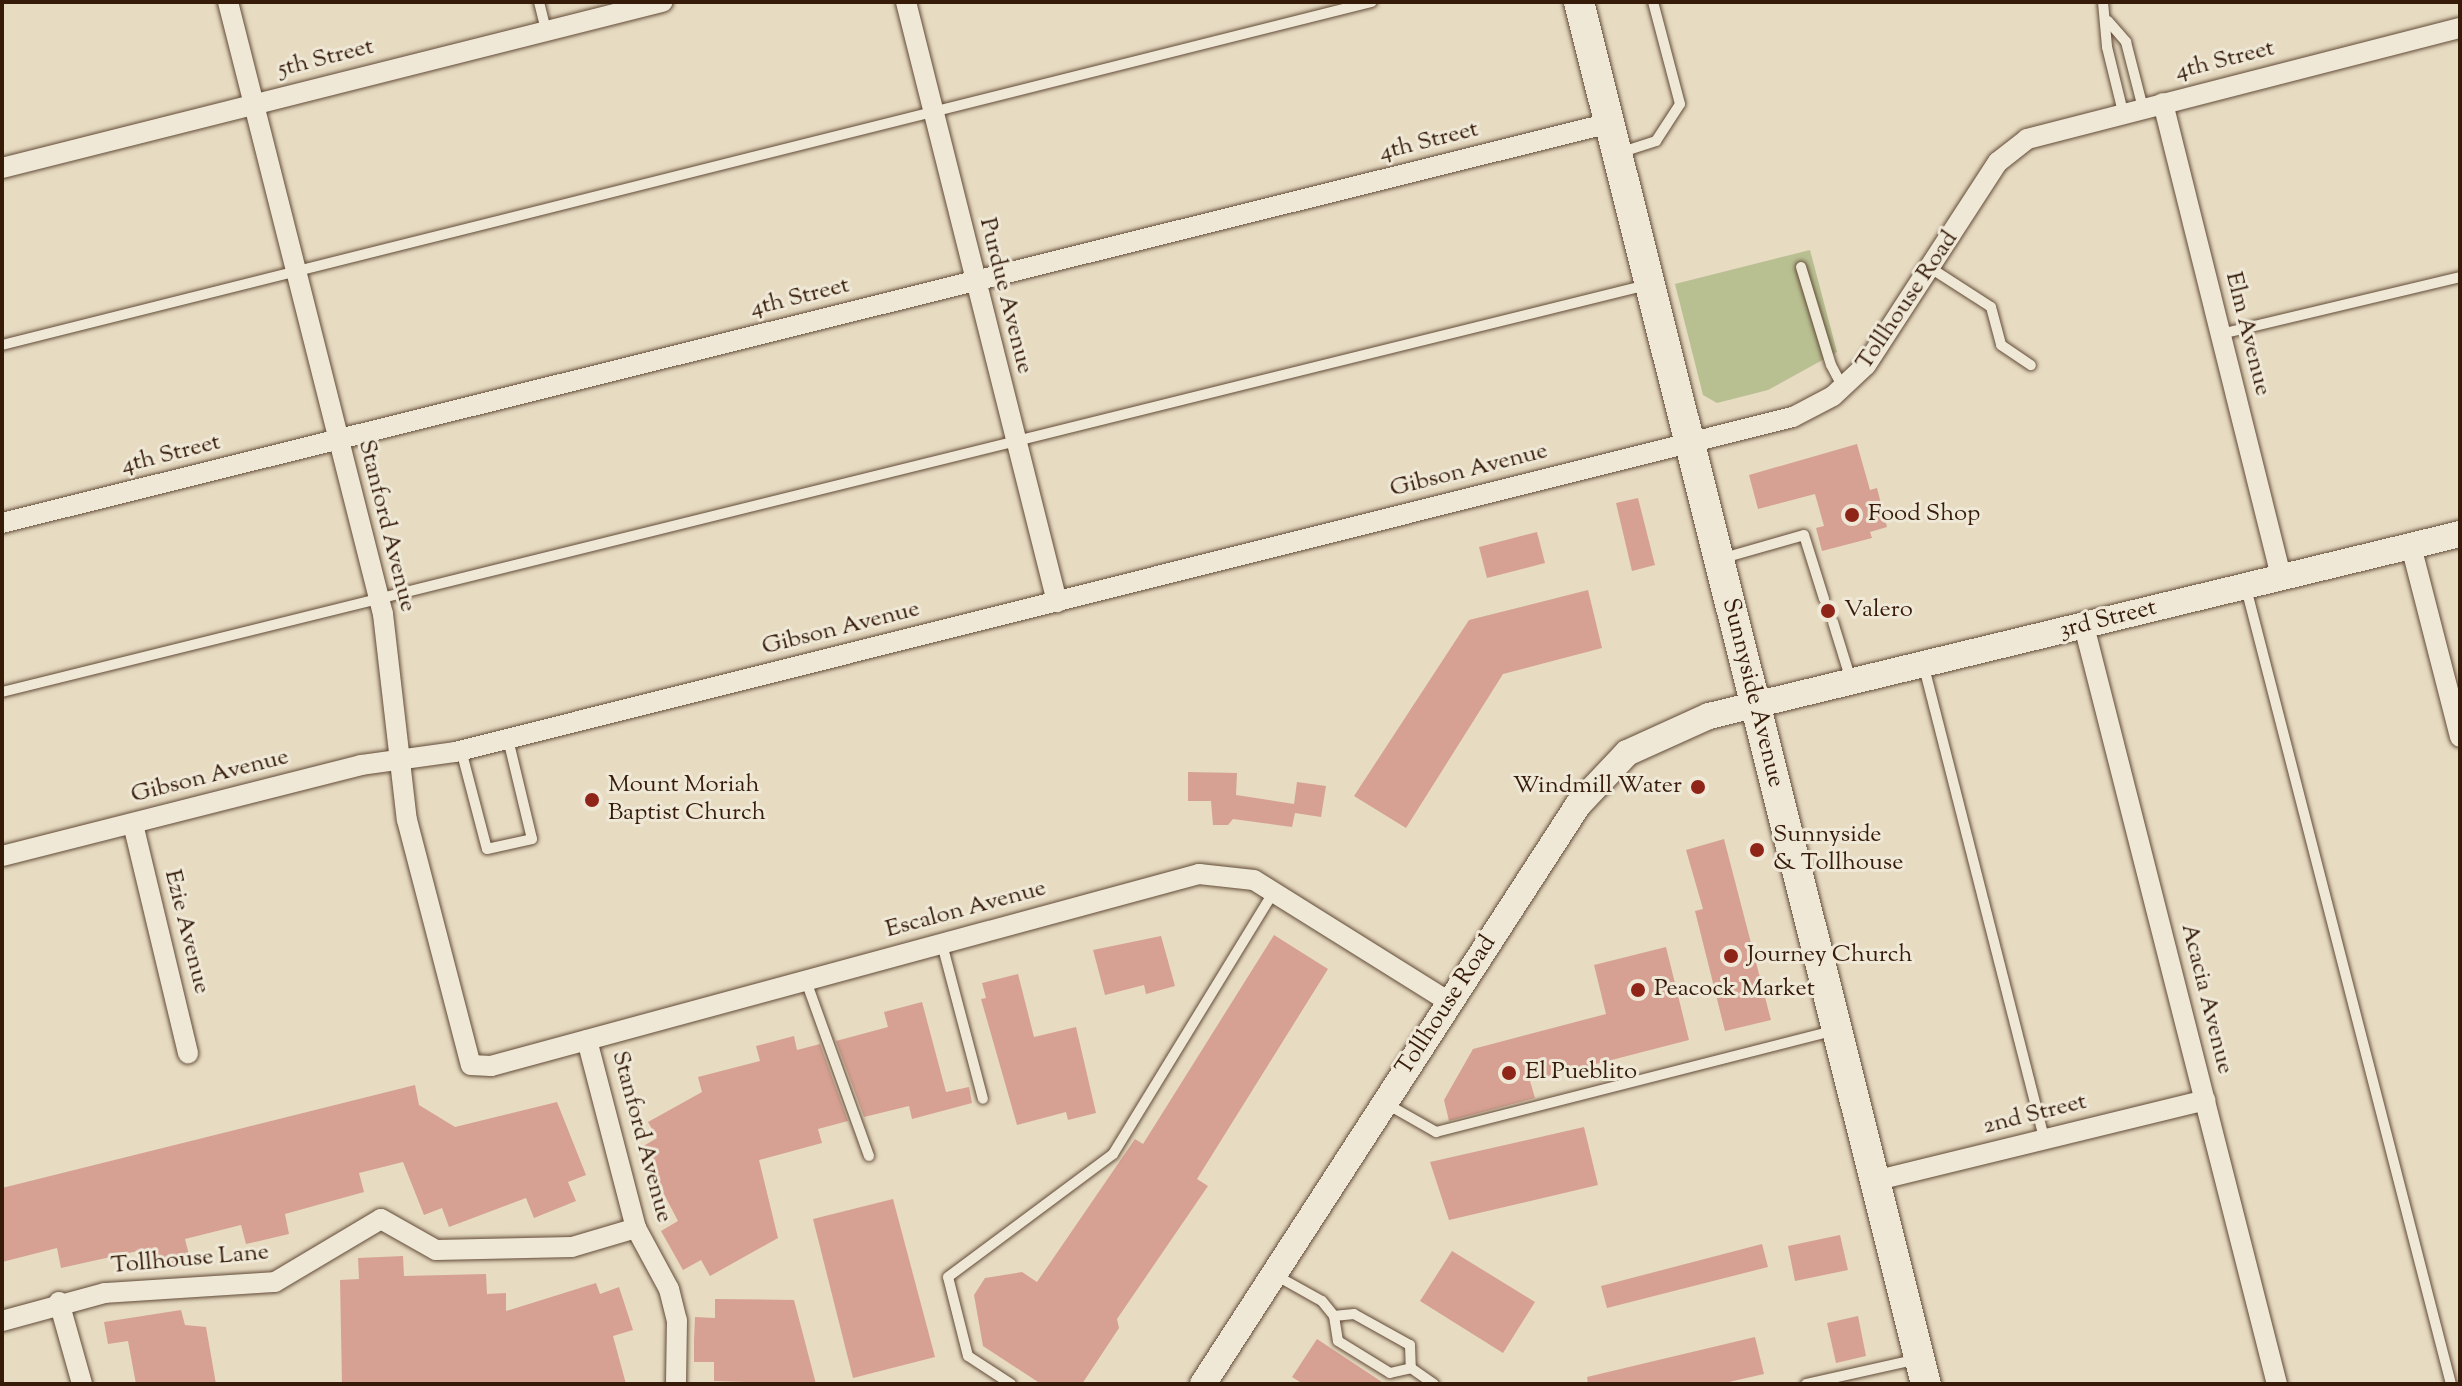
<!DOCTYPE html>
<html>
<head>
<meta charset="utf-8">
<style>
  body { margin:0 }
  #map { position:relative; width:2462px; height:1386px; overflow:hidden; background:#e7dbc2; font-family:"Sorts Mill Goudy",serif }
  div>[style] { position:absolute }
  .green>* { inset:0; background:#b8bf91 }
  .building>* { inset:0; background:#d6a193 }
  .roads { filter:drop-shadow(0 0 2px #624b37) drop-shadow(0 0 2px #624b37) }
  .service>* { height:10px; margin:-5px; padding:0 5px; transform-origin:5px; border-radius:5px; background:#efe8d7 }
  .minor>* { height:20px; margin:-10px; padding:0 10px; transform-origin:10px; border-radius:10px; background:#efe8d7 }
  .tertiary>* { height:26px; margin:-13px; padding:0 13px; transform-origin:13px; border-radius:13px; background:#efe8d7 }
  .secondary>* { height:30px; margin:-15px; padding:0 15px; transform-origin:15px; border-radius:15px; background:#efe8d7 }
  .dots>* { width:22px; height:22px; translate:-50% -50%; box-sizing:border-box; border:4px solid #efe8d7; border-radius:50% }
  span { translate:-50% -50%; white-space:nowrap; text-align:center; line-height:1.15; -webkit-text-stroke:6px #efe8d7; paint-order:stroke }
  .street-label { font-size:24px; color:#361b09 }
  .poi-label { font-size:24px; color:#361b09 }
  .left { translate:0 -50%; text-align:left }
  .right { translate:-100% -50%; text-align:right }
  .frame { position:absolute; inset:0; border:4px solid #361b09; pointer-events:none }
</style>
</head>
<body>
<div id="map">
  <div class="green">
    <div style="clip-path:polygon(1810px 250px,1837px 352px,1768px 390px,1717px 403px,1703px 395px,1675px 284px)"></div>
  </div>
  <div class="building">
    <div style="clip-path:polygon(1857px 444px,1870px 490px,1877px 488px,1887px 527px,1870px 532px,1872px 538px,1822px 551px,1816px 528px,1824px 526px,1815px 494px,1758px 509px,1749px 475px)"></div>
    <div style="clip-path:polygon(1638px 498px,1655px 565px,1632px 571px,1616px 503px)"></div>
    <div style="clip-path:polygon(1537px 532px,1545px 563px,1487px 578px,1479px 547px)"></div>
    <div style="clip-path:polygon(1588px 590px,1602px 648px,1503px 674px,1406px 828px,1354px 796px,1469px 620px)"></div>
    <div style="clip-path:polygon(1188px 772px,1237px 773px,1236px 795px,1294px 804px,1297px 782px,1326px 786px,1321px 817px,1295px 813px,1292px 827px,1233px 819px,1228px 825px,1213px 825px,1211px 801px,1188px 801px)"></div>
    <div style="clip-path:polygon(1724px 839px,1771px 1020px,1725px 1031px,1695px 911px,1703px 909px,1686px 850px)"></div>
    <div style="clip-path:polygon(1274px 935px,1328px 969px,1197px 1179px,1208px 1186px,1117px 1319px,1119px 1328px,1082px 1384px,1041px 1384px,983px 1346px,974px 1295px,985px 1278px,1022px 1272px,1037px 1282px,1135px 1139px,1143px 1144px)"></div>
    <div style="clip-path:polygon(1161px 936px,1175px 986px,1146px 994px,1144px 985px,1105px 995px,1093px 950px)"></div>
    <div style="clip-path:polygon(1666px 947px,1689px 1040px,1530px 1081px,1535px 1098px,1449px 1121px,1444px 1100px,1473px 1049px,1606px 1014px,1594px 965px)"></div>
    <div style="clip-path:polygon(1018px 974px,1034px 1037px,1076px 1027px,1096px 1113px,1068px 1120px,1066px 1112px,1017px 1125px,981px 999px,986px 998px,982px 983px)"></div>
    <div style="clip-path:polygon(922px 1002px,946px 1092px,969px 1087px,972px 1103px,912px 1119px,909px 1106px,864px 1117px,836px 1041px,888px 1027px,884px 1012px)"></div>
    <div style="clip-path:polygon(794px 1036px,797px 1050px,820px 1044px,848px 1121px,818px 1129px,822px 1143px,759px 1160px,778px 1238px,710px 1276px,701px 1260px,683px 1270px,661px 1231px,678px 1221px,640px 1148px,657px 1138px,648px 1122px,702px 1092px,698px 1077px,760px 1061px,756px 1046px)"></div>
    <div style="clip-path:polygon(415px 1085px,419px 1105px,455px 1127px,557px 1102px,586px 1175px,568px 1182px,576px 1201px,534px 1218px,526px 1198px,449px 1227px,442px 1208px,424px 1215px,403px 1162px,359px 1173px,364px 1192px,285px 1214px,289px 1234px,246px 1244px,241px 1225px,185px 1239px,190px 1259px,147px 1270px,142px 1250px,61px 1268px,57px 1248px,2px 1262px,2px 1188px)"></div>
    <div style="clip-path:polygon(1584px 1127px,1598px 1185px,1449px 1220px,1430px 1162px)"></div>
    <div style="clip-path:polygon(893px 1199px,935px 1357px,853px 1378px,813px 1219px)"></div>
    <div style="clip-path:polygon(1840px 1235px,1848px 1270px,1795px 1281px,1788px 1246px)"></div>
    <div style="clip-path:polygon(1762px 1244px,1768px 1267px,1607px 1308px,1601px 1286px)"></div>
    <div style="clip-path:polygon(1452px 1251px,1535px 1302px,1503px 1353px,1420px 1301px)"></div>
    <div style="clip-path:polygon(403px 1256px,404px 1276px,486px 1274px,487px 1294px,506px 1293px,506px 1311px,596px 1283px,600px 1294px,619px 1287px,633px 1330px,613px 1336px,626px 1384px,342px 1384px,340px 1280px,359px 1279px,358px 1258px)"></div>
    <div style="clip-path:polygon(715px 1299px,794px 1300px,816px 1384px,714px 1381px,714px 1362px,694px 1362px,694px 1340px,695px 1317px,715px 1318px)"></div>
    <div style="clip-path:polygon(181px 1310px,185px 1325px,206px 1327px,216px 1384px,136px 1384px,128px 1341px,108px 1344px,104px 1322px)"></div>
    <div style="clip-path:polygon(1858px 1316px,1866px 1356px,1836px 1363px,1827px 1323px)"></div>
    <div style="clip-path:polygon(1755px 1337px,1764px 1374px,1720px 1384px,1588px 1384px,1587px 1377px)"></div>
    <div style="clip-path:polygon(1317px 1339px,1385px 1384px,1303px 1384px,1292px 1377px)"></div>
  </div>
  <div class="roads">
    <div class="service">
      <div style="left:539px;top:2px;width:30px;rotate:76deg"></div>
      <div style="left:2103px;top:2px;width:45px;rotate:84.9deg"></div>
      <div style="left:2107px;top:47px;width:67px;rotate:76.2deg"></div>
      <div style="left:2108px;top:21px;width:28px;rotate:49deg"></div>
      <div style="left:2126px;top:42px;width:68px;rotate:75.6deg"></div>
      <div style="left:1619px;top:153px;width:39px;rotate:-18deg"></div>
      <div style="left:1656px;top:141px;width:44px;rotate:-57deg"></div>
      <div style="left:1680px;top:104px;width:106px;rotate:-104.8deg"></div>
      <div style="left:1801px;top:267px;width:102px;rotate:73deg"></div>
      <div style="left:1831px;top:365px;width:26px;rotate:62deg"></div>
      <div style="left:1932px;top:269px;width:70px;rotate:32.8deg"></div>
      <div style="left:1991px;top:307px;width:39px;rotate:75deg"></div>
      <div style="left:2001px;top:345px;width:36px;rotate:34deg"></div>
      <div style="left:2221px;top:334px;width:246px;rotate:-13.4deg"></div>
      <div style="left:2px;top:345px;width:1412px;rotate:-14.06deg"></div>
      <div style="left:1720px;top:559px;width:87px;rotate:-15.9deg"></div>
      <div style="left:1804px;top:535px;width:67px;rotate:72.6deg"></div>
      <div style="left:2246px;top:588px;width:822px;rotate:75.56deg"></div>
      <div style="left:1833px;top:622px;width:61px;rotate:72.8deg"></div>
      <div style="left:1924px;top:667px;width:487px;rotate:75.7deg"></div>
      <div style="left:2px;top:692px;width:1694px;rotate:-13.9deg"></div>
      <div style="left:461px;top:750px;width:102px;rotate:75.3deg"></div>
      <div style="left:487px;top:849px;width:46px;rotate:-12.5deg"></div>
      <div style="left:532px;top:839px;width:103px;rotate:-103.5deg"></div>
      <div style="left:942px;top:944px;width:160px;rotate:75.2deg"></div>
      <div style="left:806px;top:981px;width:186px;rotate:70.2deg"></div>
      <div style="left:1385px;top:1103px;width:59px;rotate:29.6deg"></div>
      <div style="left:1436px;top:1132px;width:413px;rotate:-14.3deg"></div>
      <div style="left:1277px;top:1276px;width:51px;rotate:29.1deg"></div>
      <div style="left:1322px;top:1301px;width:19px;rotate:51deg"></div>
      <div style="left:1334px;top:1316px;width:25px;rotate:81deg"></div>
      <div style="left:1338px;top:1341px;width:61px;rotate:31.6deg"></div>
      <div style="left:1390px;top:1373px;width:22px;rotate:-13deg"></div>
      <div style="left:1411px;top:1368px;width:28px;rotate:35deg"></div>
      <div style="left:1334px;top:1316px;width:20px;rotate:-6deg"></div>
      <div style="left:1354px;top:1314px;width:64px;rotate:29deg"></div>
      <div style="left:1410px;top:1345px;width:23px;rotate:88deg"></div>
      <div style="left:1011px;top:1384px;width:51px;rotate:-146.9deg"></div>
      <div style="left:968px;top:1356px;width:81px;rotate:-104.2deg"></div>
      <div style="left:948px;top:1277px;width:206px;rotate:-36.7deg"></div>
      <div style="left:1113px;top:1154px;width:306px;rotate:-58.5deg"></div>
      <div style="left:1806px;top:1384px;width:115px;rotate:-12.6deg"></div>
    </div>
    <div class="minor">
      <div style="left:228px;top:2px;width:631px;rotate:75.79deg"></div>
      <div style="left:383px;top:614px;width:207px;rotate:83.4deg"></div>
      <div style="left:407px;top:820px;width:253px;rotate:75.4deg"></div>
      <div style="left:471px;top:1065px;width:20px;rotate:3deg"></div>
      <div style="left:491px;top:1066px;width:734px;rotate:-15.17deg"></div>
      <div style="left:1199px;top:874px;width:55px;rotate:6.2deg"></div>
      <div style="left:1254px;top:880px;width:230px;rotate:32deg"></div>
      <div style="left:906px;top:2px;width:619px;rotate:75.87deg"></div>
      <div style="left:2163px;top:103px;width:488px;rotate:76deg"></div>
      <div style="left:2px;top:168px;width:681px;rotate:-14.12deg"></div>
      <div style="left:2px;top:523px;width:1657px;rotate:-13.97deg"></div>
      <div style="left:2411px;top:546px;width:197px;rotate:75.6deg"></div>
      <div style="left:2084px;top:626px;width:782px;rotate:75.72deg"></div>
      <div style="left:133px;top:824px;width:236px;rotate:76.5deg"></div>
      <div style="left:2px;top:856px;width:370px;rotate:-14.2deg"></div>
      <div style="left:361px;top:765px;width:95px;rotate:-7.9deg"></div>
      <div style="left:455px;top:752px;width:1379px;rotate:-14.06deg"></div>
      <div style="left:1793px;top:417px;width:45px;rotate:-27.7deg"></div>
      <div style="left:1833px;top:396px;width:45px;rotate:-43.2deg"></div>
      <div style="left:1866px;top:365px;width:242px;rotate:-57deg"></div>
      <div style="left:1998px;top:162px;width:37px;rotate:-38deg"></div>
      <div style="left:2027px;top:139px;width:447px;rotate:-14.4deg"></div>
      <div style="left:587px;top:1040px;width:194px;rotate:75.4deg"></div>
      <div style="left:636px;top:1228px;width:69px;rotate:61.6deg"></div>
      <div style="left:669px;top:1289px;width:32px;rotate:76deg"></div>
      <div style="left:677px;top:1320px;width:64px;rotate:90.9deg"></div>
      <div style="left:1878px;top:1180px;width:337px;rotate:-13.7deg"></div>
      <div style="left:59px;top:1302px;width:85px;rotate:74.3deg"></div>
      <div style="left:2px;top:1321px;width:107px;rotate:-15.2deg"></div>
      <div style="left:105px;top:1293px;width:170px;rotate:-3.7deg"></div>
      <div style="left:275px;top:1282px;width:123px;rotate:-30.7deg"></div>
      <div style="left:381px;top:1219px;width:63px;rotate:29.4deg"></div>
      <div style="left:436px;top:1250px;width:136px;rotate:-1.3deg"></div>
      <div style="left:572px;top:1247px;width:67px;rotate:-16.5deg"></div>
    </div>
    <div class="tertiary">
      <div style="left:1203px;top:1384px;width:690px;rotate:-57.07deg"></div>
      <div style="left:1578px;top:805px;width:71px;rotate:-46.7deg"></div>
      <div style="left:1627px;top:753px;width:90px;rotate:-24.3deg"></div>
      <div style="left:1709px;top:716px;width:773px;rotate:-13.62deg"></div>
    </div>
    <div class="secondary">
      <div style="left:1579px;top:2px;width:1425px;rotate:75.91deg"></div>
    </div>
  </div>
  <div class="dots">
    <div style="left:1852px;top:515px;background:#8f2418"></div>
    <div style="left:1828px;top:611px;background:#8f2418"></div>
    <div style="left:1698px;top:787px;background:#8f2418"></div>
    <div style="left:592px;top:800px;background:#8f2418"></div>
    <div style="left:1757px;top:850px;background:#8f2418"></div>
    <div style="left:1731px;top:956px;background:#8f2418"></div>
    <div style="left:1638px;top:990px;background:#8f2418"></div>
    <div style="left:1509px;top:1073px;background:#8f2418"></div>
  </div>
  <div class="street-label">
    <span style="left:326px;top:59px;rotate:-14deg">5th Street</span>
    <span style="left:2225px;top:61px;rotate:-14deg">4th Street</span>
    <span style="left:1429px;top:142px;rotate:-14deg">4th Street</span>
    <span style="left:1005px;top:296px;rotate:76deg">Purdue Avenue</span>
    <span style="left:800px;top:298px;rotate:-14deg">4th Street</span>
    <span style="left:1908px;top:301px;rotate:-56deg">Tollhouse Road</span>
    <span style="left:2247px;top:334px;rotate:76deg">Elm Avenue</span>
    <span style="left:171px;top:455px;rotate:-14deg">4th Street</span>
    <span style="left:1469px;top:471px;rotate:-14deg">Gibson Avenue</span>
    <span style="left:386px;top:526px;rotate:76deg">Stanford Avenue</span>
    <span style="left:2108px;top:620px;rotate:-14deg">3rd Street</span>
    <span style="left:841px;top:629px;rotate:-14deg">Gibson Avenue</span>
    <span style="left:1752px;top:693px;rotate:76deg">Sunnyside Avenue</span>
    <span style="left:210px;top:777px;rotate:-14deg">Gibson Avenue</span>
    <span style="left:966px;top:910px;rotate:-15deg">Escalon Avenue</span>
    <span style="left:186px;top:932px;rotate:76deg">Ezie Avenue</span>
    <span style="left:2206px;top:999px;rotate:76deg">Acacia Avenue</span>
    <span style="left:1447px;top:1006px;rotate:-57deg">Tollhouse Road</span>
    <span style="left:2035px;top:1115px;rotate:-14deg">2nd Street</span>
    <span style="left:641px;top:1137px;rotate:75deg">Stanford Avenue</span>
    <span style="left:190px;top:1260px;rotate:-5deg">Tollhouse Lane</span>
  </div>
  <div class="poi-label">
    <span class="left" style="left:1868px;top:515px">Food Shop</span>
    <span class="left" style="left:1844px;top:611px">Valero</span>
    <span class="left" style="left:608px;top:800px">Mount Moriah<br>Baptist Church</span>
    <span class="right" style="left:1682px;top:787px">Windmill Water</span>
    <span class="left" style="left:1773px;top:850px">Sunnyside<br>&amp; Tollhouse</span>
    <span class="left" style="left:1747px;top:956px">Journey Church</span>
    <span class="left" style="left:1654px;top:990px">Peacock Market</span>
    <span class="left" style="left:1525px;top:1073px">El Pueblito</span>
  </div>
  <div class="frame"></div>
</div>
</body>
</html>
